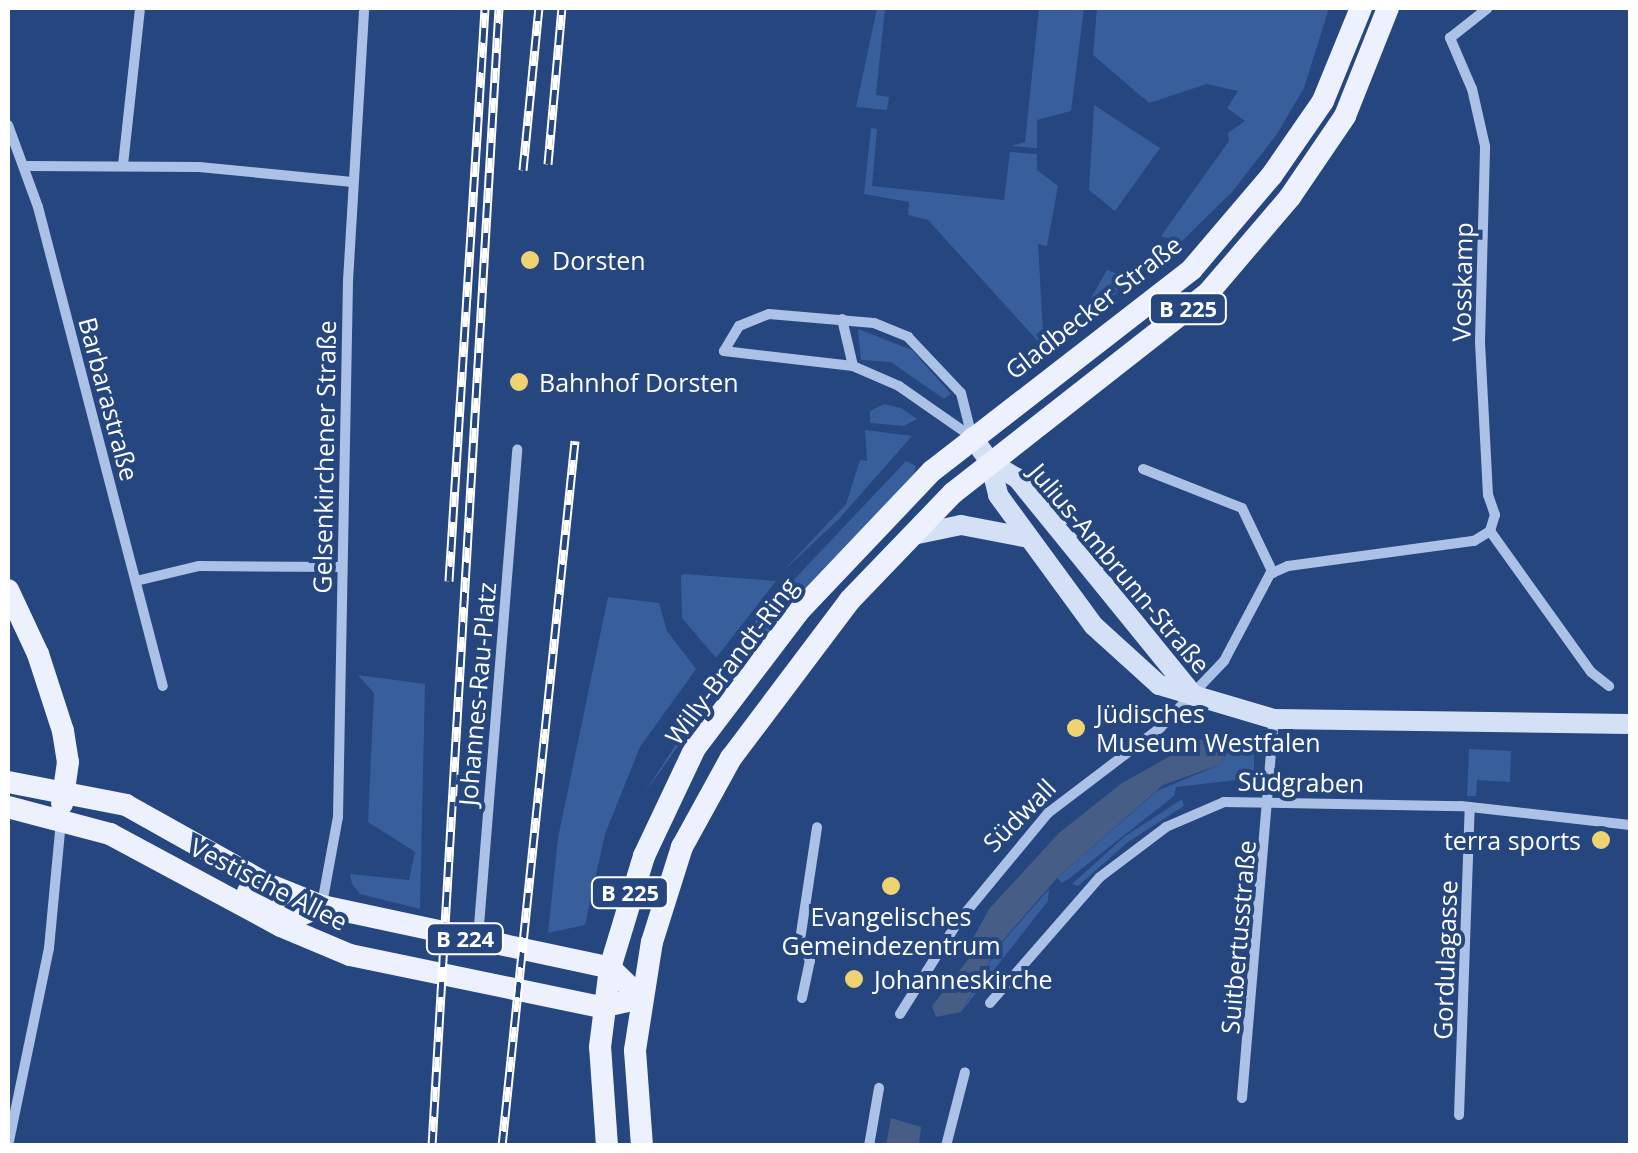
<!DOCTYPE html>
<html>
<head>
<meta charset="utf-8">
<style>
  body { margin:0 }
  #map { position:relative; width:1638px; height:1153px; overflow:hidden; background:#25467e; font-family:"Open Sans",sans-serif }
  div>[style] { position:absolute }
  .green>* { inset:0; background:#395e9c }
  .water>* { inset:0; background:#465d86 }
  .minor>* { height:10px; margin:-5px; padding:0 5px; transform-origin:5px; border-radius:5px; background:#abc1e5 }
  .secondary>* { height:20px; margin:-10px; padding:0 10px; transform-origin:10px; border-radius:10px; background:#d4e0f5 }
  .primary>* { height:22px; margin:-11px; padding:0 11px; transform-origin:11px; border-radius:11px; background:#ecf1fd }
  .rail>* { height:9px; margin-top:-4.5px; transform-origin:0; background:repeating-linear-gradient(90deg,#25467e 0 15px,#fff 0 30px); box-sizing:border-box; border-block:2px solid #fff }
  .dots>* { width:28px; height:28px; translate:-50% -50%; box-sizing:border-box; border:5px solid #25467e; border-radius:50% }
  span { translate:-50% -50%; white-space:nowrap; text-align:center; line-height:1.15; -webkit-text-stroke:8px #25467e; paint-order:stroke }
  .shield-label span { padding:2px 8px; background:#25467e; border:2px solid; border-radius:8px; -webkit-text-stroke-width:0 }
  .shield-label { font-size:22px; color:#fff; font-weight:700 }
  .poi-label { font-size:25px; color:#fff }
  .left { translate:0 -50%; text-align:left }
  .right { translate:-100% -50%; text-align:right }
  .street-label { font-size:25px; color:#fff }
  .frame { position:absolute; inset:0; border:10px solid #fff; pointer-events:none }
</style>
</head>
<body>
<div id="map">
  <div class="green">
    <div style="clip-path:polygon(877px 8px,885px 8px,876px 95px,889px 97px,887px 110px,856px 107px)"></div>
    <div style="clip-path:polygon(1039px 8px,1084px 8px,1071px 111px,1037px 120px,1037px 148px,1011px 146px,1025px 142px)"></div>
    <div style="clip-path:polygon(1097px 8px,1329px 8px,1304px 88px,1277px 134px,1232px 192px,1180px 243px,1161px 236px,1229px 141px,1228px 133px,1245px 121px,1227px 108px,1238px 91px,1207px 84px,1149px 103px,1093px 55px)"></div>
    <div style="clip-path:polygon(1094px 105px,1160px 148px,1115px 211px,1089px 190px)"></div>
    <div style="clip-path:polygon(871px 128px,877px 129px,872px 186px,1004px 200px,1010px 152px,1037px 154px,1037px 170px,1058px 186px,1047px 246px,1038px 244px,1044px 348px,928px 220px,908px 215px,909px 202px,864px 194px)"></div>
    <div style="clip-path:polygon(1107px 270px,1134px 280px,1084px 318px,1082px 314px)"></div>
    <div style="clip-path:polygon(858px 329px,912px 350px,951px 394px,944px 399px,891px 362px,861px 360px)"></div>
    <div style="clip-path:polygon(884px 404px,901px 408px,917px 419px,904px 426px,870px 423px,870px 411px)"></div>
    <div style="clip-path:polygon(865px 430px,912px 436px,839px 519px,782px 572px,846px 504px,860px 460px,867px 461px)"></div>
    <div style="clip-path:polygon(906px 461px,916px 466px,914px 473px,707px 705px,642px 797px,755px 621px)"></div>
    <div style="clip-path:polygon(681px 576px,684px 574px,776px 581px,716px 658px,682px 618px)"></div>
    <div style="clip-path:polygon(608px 597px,659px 603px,667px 631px,696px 669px,640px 747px,605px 834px,585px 925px,548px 933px,558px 838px)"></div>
    <div style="clip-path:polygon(358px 675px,425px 684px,420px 909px,360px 894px,352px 884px,350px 874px,409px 880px,415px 852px,368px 822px,374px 693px)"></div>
    <div style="clip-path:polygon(1234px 742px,1254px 746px,1254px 778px,1176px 787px,1174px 796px,1070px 878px,1062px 883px,1057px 878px,1157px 791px,1219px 765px)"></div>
    <div style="clip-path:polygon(1469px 749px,1511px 751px,1510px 782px,1477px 780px,1476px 796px,1467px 796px)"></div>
    <div style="clip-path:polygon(1182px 799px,1184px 806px,1128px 842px,1078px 886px,1072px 884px,1124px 837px)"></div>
    <div style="clip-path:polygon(1049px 889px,1048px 901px,961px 1012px,999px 946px)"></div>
  </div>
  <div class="water">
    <div style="clip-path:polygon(1197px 739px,1232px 744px,1219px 765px,1163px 785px,1057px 878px,998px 946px,961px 1012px,936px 1017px,932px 1006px,970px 957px,965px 953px,989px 909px,1059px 833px,1122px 783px,1172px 755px,1195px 751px)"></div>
    <div style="clip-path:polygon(891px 1118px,921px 1127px,919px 1145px,886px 1145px)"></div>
  </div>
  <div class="minor">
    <div style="left:8px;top:125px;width:87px;rotate:69.9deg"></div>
    <div style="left:38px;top:207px;width:495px;rotate:75.4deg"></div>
    <div style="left:123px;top:165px;width:158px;rotate:-83.8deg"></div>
    <div style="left:26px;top:166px;width:173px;rotate:0.3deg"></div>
    <div style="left:199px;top:167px;width:154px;rotate:5.6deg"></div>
    <div style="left:769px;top:314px;width:105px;rotate:4.9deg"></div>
    <div style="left:874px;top:323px;width:37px;rotate:22deg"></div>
    <div style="left:908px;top:337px;width:77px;rotate:46.6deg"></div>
    <div style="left:961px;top:393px;width:45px;rotate:76deg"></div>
    <div style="left:972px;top:437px;width:89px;rotate:-145.1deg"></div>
    <div style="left:899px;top:386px;width:50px;rotate:-156.5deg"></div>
    <div style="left:853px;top:366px;width:130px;rotate:-173.4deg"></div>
    <div style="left:724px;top:351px;width:29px;rotate:-59deg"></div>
    <div style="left:739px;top:326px;width:32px;rotate:-22deg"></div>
    <div style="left:842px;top:319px;width:48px;rotate:76.8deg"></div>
    <div style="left:1143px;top:469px;width:106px;rotate:21.5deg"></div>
    <div style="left:1242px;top:508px;width:72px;rotate:64.5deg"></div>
    <div style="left:1490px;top:531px;width:173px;rotate:54.4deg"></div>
    <div style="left:1591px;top:672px;width:23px;rotate:38deg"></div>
    <div style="left:136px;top:581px;width:65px;rotate:-13.4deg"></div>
    <div style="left:199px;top:566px;width:142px;rotate:0.4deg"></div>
    <div style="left:322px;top:904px;width:88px;rotate:-79.6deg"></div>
    <div style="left:338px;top:817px;width:536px;rotate:-88.93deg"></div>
    <div style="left:348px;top:281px;width:273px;rotate:-86.6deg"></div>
    <div style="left:478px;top:938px;width:490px;rotate:-85.4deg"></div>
    <div style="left:802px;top:998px;width:38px;rotate:-78deg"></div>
    <div style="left:810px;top:961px;width:23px;rotate:-115deg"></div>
    <div style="left:800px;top:940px;width:114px;rotate:-81.4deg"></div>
    <div style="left:990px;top:1003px;width:167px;rotate:-48.9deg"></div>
    <div style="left:1100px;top:877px;width:83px;rotate:-37.1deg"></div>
    <div style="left:1166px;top:827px;width:63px;rotate:-23.3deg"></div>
    <div style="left:1224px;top:802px;width:237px;rotate:1deg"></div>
    <div style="left:1461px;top:806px;width:170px;rotate:6.4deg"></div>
    <div style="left:900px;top:1014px;width:107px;rotate:-57.9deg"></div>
    <div style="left:957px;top:923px;width:143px;rotate:-50.4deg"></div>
    <div style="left:1048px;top:813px;width:141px;rotate:-37.2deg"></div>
    <div style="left:1160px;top:728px;width:93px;rotate:-46.3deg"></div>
    <div style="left:1224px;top:661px;width:98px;rotate:-62.1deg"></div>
    <div style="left:1270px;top:574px;width:20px;rotate:-24deg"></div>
    <div style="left:1288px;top:566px;width:188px;rotate:-7.7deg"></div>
    <div style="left:1474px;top:541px;width:19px;rotate:-32deg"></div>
    <div style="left:1490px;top:531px;width:17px;rotate:-73deg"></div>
    <div style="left:1495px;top:515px;width:21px;rotate:-109deg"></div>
    <div style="left:1488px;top:495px;width:154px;rotate:-93deg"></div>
    <div style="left:1480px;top:341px;width:195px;rotate:-88.5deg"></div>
    <div style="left:1485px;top:146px;width:58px;rotate:-102.8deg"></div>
    <div style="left:1472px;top:89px;width:56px;rotate:-113.3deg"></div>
    <div style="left:1450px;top:38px;width:48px;rotate:-38.3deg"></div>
    <div style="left:1242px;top:1098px;width:380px;rotate:-85.2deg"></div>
    <div style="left:1459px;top:1115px;width:308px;rotate:-88deg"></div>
    <div style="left:8px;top:1146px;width:202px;rotate:-78.3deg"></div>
    <div style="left:49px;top:948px;width:128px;rotate:-84.6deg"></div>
    <div style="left:869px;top:1146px;width:59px;rotate:-80.2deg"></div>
    <div style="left:946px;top:1146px;width:76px;rotate:-75.6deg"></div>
  </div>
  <div class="secondary">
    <div style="left:972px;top:437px;width:31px;rotate:54deg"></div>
    <div style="left:990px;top:462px;width:34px;rotate:76deg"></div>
    <div style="left:998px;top:495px;width:162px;rotate:53.8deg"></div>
    <div style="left:1094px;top:626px;width:88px;rotate:42.2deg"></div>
    <div style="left:1159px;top:685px;width:120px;rotate:16.5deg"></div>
    <div style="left:1274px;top:719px;width:356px;rotate:0.8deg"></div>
    <div style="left:990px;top:462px;width:31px;rotate:31deg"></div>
    <div style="left:1017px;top:478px;width:281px;rotate:50.9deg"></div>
    <div style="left:913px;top:535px;width:49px;rotate:-11.8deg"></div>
    <div style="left:961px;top:525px;width:69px;rotate:10.8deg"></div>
  </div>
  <div class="primary">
    <div style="left:8px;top:590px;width:71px;rotate:64.9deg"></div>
    <div style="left:38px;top:654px;width:81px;rotate:72deg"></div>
    <div style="left:63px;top:731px;width:31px;rotate:81deg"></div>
    <div style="left:68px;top:762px;width:42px;rotate:98.1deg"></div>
    <div style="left:8px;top:782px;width:120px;rotate:11deg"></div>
    <div style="left:126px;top:805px;width:162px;rotate:29.3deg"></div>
    <div style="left:267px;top:884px;width:59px;rotate:21.8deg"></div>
    <div style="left:322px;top:906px;width:295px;rotate:12.1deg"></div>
    <div style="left:610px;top:968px;width:43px;rotate:44.1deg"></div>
    <div style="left:8px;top:807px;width:106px;rotate:14.8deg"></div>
    <div style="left:110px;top:834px;width:194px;rotate:28.3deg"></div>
    <div style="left:281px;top:926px;width:75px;rotate:22.8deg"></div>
    <div style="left:350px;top:955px;width:256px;rotate:11.7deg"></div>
    <div style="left:601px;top:1007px;width:41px;rotate:-12.7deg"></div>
    <div style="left:248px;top:892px;width:55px;rotate:25.6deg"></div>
    <div style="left:298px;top:916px;width:26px;rotate:-23deg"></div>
    <div style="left:607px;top:1146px;width:99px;rotate:-94deg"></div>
    <div style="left:600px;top:1047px;width:80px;rotate:-82.8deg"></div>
    <div style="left:610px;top:968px;width:117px;rotate:-73.1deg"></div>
    <div style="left:644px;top:856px;width:119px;rotate:-64.7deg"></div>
    <div style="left:695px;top:748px;width:172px;rotate:-52.8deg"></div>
    <div style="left:799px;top:611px;width:193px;rotate:-46.5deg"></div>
    <div style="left:932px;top:471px;width:329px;rotate:-37.8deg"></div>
    <div style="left:1192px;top:269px;width:123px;rotate:-49.6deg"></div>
    <div style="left:1272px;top:175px;width:90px;rotate:-55.4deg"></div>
    <div style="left:1323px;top:101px;width:100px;rotate:-67.8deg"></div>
    <div style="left:642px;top:1146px;width:96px;rotate:-94.2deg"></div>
    <div style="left:635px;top:1050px;width:109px;rotate:-81.1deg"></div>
    <div style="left:652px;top:942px;width:100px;rotate:-72.5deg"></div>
    <div style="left:682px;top:847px;width:102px;rotate:-61.2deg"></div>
    <div style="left:731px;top:758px;width:198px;rotate:-53deg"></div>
    <div style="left:850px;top:600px;width:149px;rotate:-46.1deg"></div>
    <div style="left:953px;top:493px;width:325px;rotate:-38.1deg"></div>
    <div style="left:1209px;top:292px;width:125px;rotate:-49.5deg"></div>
    <div style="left:1290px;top:197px;width:98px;rotate:-55.8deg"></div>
    <div style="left:1345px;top:116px;width:116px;rotate:-68.3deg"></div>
  </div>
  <div class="rail">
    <div style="left:548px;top:164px;width:157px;rotate:-84.9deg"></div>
    <div style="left:523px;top:170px;width:163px;rotate:-84.4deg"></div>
    <div style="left:449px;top:581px;width:574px;rotate:-86.4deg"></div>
    <div style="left:432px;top:1146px;width:1140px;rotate:-86.63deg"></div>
    <div style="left:502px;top:1146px;width:709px;rotate:-84.09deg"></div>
  </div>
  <div class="dots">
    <div style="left:530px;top:260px;background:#efd370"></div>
    <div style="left:519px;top:382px;background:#efd370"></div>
    <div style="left:1076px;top:728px;background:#efd370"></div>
    <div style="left:1601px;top:840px;background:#efd370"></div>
    <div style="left:891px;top:886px;background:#efd370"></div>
    <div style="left:854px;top:979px;background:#efd370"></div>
  </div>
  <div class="shield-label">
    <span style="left:1188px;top:309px">B 225</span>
    <span style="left:630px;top:893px">B 225</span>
    <span style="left:465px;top:939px">B 224</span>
  </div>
  <div class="poi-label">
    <span class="left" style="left:552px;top:260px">Dorsten</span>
    <span class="left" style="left:539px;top:382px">Bahnhof Dorsten</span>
    <span class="left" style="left:1096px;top:728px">Jüdisches<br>Museum Westfalen</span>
    <span class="right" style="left:1581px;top:840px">terra sports</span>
    <span style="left:891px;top:931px">Evangelisches<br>Gemeindezentrum</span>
    <span class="left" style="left:874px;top:979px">Johanneskirche</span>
  </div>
  <div class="street-label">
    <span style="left:1462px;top:282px;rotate:-89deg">Vosskamp</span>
    <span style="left:1093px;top:307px;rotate:-38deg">Gladbecker Straße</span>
    <span style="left:109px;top:399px;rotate:75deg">Barbarastraße</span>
    <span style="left:324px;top:457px;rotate:-89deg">Gelsenkirchener Straße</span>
    <span style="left:1120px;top:568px;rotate:50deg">Julius-Ambrunn-Straße</span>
    <span style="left:731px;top:661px;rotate:-53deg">Willy-Brandt-Ring</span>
    <span style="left:477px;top:694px;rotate:-85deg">Johannes-Rau-Platz</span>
    <span style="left:1301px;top:782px;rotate:1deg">Südgraben</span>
    <span style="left:1019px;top:815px;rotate:-45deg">Südwall</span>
    <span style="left:269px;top:884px;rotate:27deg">Vestische Allee</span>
    <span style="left:1238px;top:937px;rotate:-85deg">Suitbertusstraße</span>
    <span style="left:1445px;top:960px;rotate:-88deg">Gordulagasse</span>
  </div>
  <div class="frame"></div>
</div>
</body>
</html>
